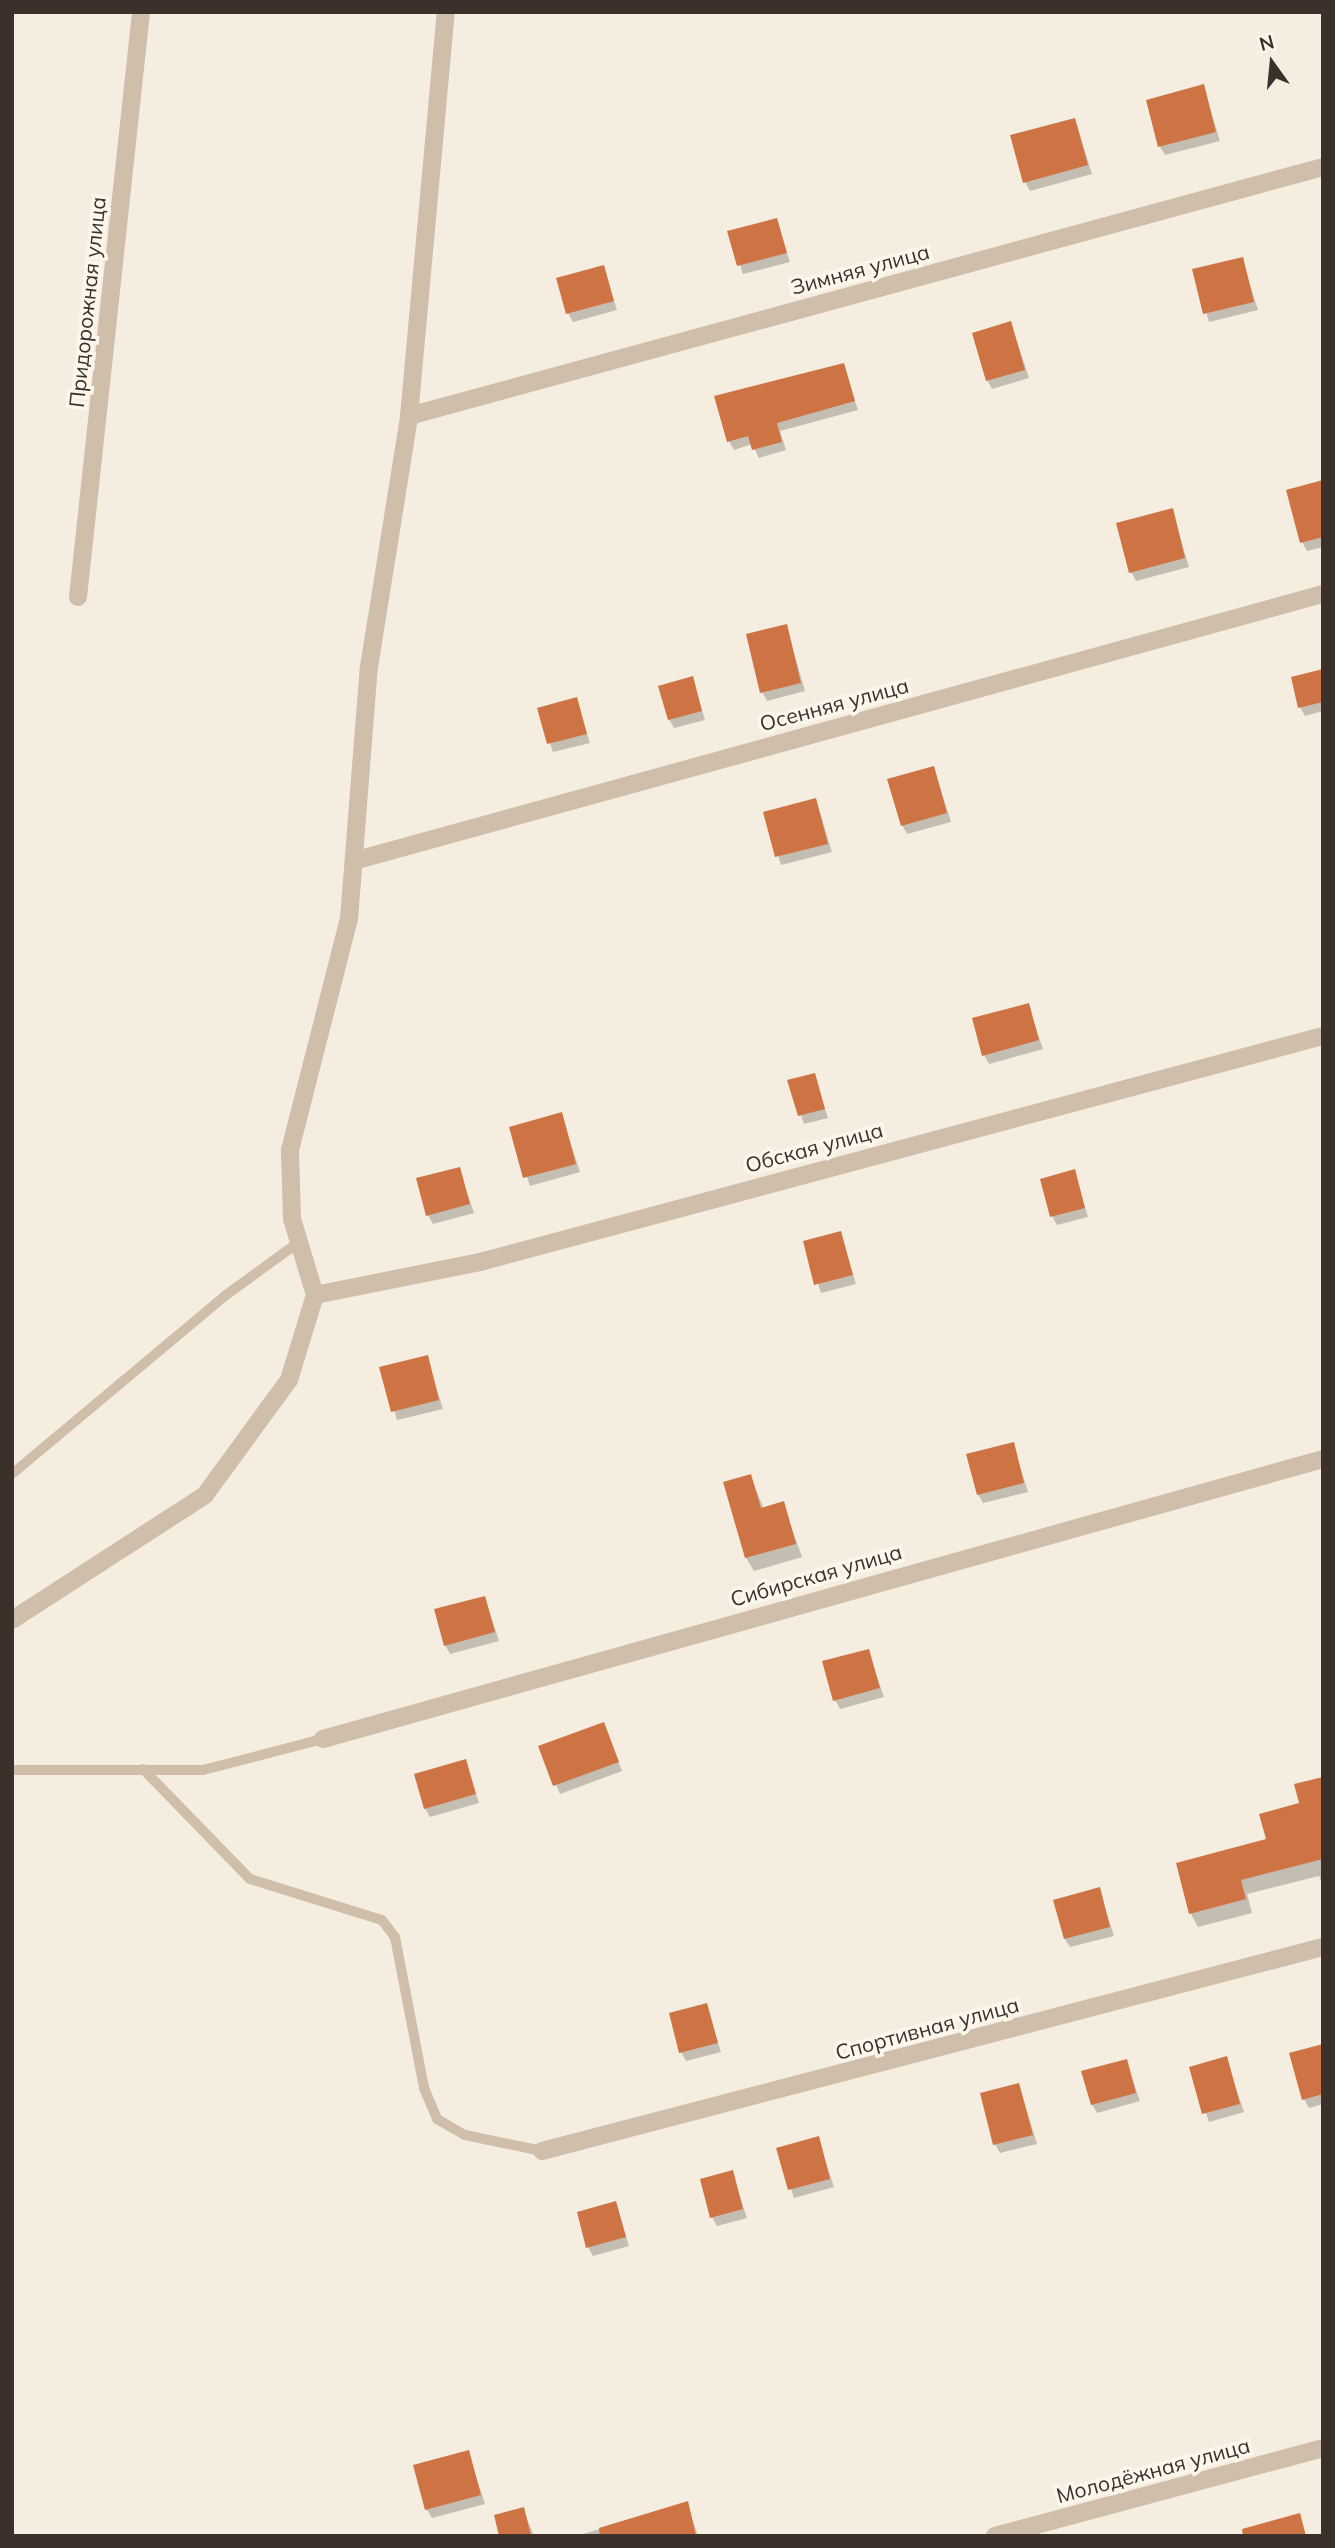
<!DOCTYPE html>
<html>
<head>
<meta charset="utf-8">
<style>
  body { margin:0 }
  #map { position:relative; width:1335px; height:2548px; overflow:hidden; background:#f5eddf; font-family:Mulish,sans-serif }
  div>[style] { position:absolute }
  .shadow>* { inset:0; background:#0003 }
  .building>* { inset:0; background:#ce7444 }
  .service>* { height:10px; margin:-5px; padding:0 5px; transform-origin:5px; border-radius:5px; background:#cebeaa }
  .minor>* { height:18px; margin:-9px; padding:0 9px; transform-origin:9px; border-radius:9px; background:#cebeaa }
  span { translate:-50% -50%; white-space:nowrap; text-align:center; line-height:1.15; -webkit-text-stroke:7px #fcf6ed; paint-order:stroke }
  .street-label { font-size:21px; color:#3b312a }
  .frame { position:absolute; inset:0; border:14px solid #3b312a; pointer-events:none }
  .north { position:absolute; left:1237px; top:28px; width:70px; height:70px; -webkit-text-stroke:5px #fcf6ed; paint-order:stroke; rotate:345deg; font-size:19px; font-weight:700; line-height:28px; text-align:center; color:#3b312a }
  .north::after { content:''; display:block; margin:auto; width:24px; height:32px; background:#3b312a; clip-path:polygon(50% 0,100% 100%,50% 72%,0 100%) }
</style>
</head>
<body>
<div id="map">
  <div class="shadow">
    <div style="clip-path:polygon(1203px 86px,1220px 141px,1165px 155px,1160px 147px)"></div>
    <div style="clip-path:polygon(1075px 120px,1092px 174px,1030px 191px,1025px 182px)"></div>
    <div style="clip-path:polygon(776px 220px,790px 262px,743px 274px,729px 232px)"></div>
    <div style="clip-path:polygon(1242px 259px,1258px 310px,1209px 322px,1194px 271px)"></div>
    <div style="clip-path:polygon(603px 267px,617px 310px,573px 322px,568px 313px)"></div>
    <div style="clip-path:polygon(1011px 323px,1029px 378px,992px 389px,987px 380px)"></div>
    <div style="clip-path:polygon(843px 365px,858px 410px,780px 431px,786px 450px,759px 458px,752px 444px,734px 450px,729px 441px)"></div>
    <div style="clip-path:polygon(1323px 482px,1323px 547px,1307px 551px,1302px 542px)"></div>
    <div style="clip-path:polygon(1172px 510px,1189px 567px,1136px 581px,1131px 572px)"></div>
    <div style="clip-path:polygon(786px 626px,805px 691px,767px 701px,762px 692px)"></div>
    <div style="clip-path:polygon(1323px 671px,1323px 711px,1305px 716px,1300px 707px)"></div>
    <div style="clip-path:polygon(692px 678px,705px 720px,674px 728px,669px 719px)"></div>
    <div style="clip-path:polygon(576px 699px,590px 743px,553px 752px,539px 709px)"></div>
    <div style="clip-path:polygon(934px 768px,951px 822px,907px 834px,902px 825px)"></div>
    <div style="clip-path:polygon(816px 800px,832px 852px,781px 865px,765px 813px)"></div>
    <div style="clip-path:polygon(1028px 1005px,1043px 1049px,989px 1064px,984px 1055px)"></div>
    <div style="clip-path:polygon(814px 1075px,828px 1118px,804px 1124px,790px 1082px)"></div>
    <div style="clip-path:polygon(561px 1114px,580px 1172px,530px 1186px,511px 1129px)"></div>
    <div style="clip-path:polygon(459px 1169px,474px 1213px,433px 1224px,428px 1215px)"></div>
    <div style="clip-path:polygon(1074px 1171px,1088px 1217px,1057px 1225px,1052px 1216px)"></div>
    <div style="clip-path:polygon(840px 1233px,856px 1284px,821px 1293px,805px 1243px)"></div>
    <div style="clip-path:polygon(427px 1357px,443px 1409px,397px 1420px,382px 1368px)"></div>
    <div style="clip-path:polygon(1013px 1444px,1028px 1492px,983px 1503px,978px 1494px)"></div>
    <div style="clip-path:polygon(750px 1476px,764px 1509px,783px 1503px,802px 1557px,754px 1571px,746px 1558px)"></div>
    <div style="clip-path:polygon(485px 1598px,499px 1641px,450px 1654px,445px 1645px)"></div>
    <div style="clip-path:polygon(868px 1651px,884px 1697px,840px 1709px,835px 1700px)"></div>
    <div style="clip-path:polygon(603px 1724px,622px 1771px,560px 1794px,540px 1747px)"></div>
    <div style="clip-path:polygon(465px 1761px,479px 1803px,430px 1817px,425px 1808px)"></div>
    <div style="clip-path:polygon(1323px 1784px,1323px 1885px,1319px 1876px,1247px 1894px,1252px 1913px,1198px 1927px,1191px 1914px)"></div>
    <div style="clip-path:polygon(1099px 1890px,1114px 1936px,1070px 1947px,1065px 1939px)"></div>
    <div style="clip-path:polygon(706px 2005px,721px 2052px,686px 2061px,681px 2052px)"></div>
    <div style="clip-path:polygon(1323px 2046px,1323px 2104px,1309px 2108px,1304px 2099px)"></div>
    <div style="clip-path:polygon(1226px 2058px,1244px 2112px,1209px 2122px,1191px 2068px)"></div>
    <div style="clip-path:polygon(1126px 2061px,1140px 2101px,1097px 2113px,1092px 2104px)"></div>
    <div style="clip-path:polygon(1019px 2085px,1037px 2144px,1000px 2153px,995px 2144px)"></div>
    <div style="clip-path:polygon(818px 2138px,834px 2187px,794px 2198px,778px 2149px)"></div>
    <div style="clip-path:polygon(732px 2172px,747px 2218px,717px 2226px,712px 2217px)"></div>
    <div style="clip-path:polygon(616px 2203px,629px 2246px,593px 2256px,588px 2247px)"></div>
    <div style="clip-path:polygon(468px 2452px,485px 2504px,432px 2518px,427px 2510px)"></div>
    <div style="clip-path:polygon(687px 2503px,698px 2536px,583px 2536px,583px 2534px)"></div>
    <div style="clip-path:polygon(523px 2509px,534px 2536px,501px 2536px)"></div>
  </div>
  <div class="building">
    <div style="clip-path:polygon(1204px 84px,1216px 132px,1158px 147px,1146px 100px)"></div>
    <div style="clip-path:polygon(1075px 118px,1088px 165px,1023px 183px,1010px 135px)"></div>
    <div style="clip-path:polygon(777px 218px,787px 253px,737px 266px,727px 231px)"></div>
    <div style="clip-path:polygon(1243px 257px,1254px 302px,1203px 314px,1192px 269px)"></div>
    <div style="clip-path:polygon(604px 265px,614px 301px,566px 314px,556px 278px)"></div>
    <div style="clip-path:polygon(1011px 321px,1025px 370px,986px 381px,972px 333px)"></div>
    <div style="clip-path:polygon(844px 363px,855px 401px,777px 423px,782px 442px,752px 450px,748px 436px,727px 442px,714px 396px)"></div>
    <div style="clip-path:polygon(1323px 480px,1323px 537px,1300px 543px,1286px 490px)"></div>
    <div style="clip-path:polygon(1173px 508px,1185px 558px,1129px 573px,1116px 523px)"></div>
    <div style="clip-path:polygon(787px 624px,801px 683px,760px 693px,746px 634px)"></div>
    <div style="clip-path:polygon(1323px 669px,1323px 702px,1298px 708px,1291px 677px)"></div>
    <div style="clip-path:polygon(693px 676px,702px 711px,668px 720px,658px 686px)"></div>
    <div style="clip-path:polygon(577px 697px,587px 734px,547px 744px,537px 708px)"></div>
    <div style="clip-path:polygon(934px 766px,947px 813px,901px 826px,887px 779px)"></div>
    <div style="clip-path:polygon(816px 798px,828px 844px,775px 857px,763px 812px)"></div>
    <div style="clip-path:polygon(1029px 1003px,1039px 1040px,982px 1056px,972px 1018px)"></div>
    <div style="clip-path:polygon(815px 1073px,825px 1109px,798px 1116px,787px 1080px)"></div>
    <div style="clip-path:polygon(562px 1112px,576px 1164px,523px 1178px,509px 1127px)"></div>
    <div style="clip-path:polygon(460px 1167px,470px 1204px,426px 1216px,416px 1178px)"></div>
    <div style="clip-path:polygon(1075px 1169px,1085px 1208px,1050px 1217px,1040px 1179px)"></div>
    <div style="clip-path:polygon(841px 1231px,853px 1275px,814px 1285px,803px 1241px)"></div>
    <div style="clip-path:polygon(428px 1355px,439px 1400px,391px 1412px,379px 1367px)"></div>
    <div style="clip-path:polygon(1014px 1442px,1024px 1483px,977px 1495px,966px 1454px)"></div>
    <div style="clip-path:polygon(751px 1474px,761px 1508px,784px 1501px,796px 1544px,745px 1558px,723px 1482px)"></div>
    <div style="clip-path:polygon(485px 1596px,495px 1632px,444px 1646px,434px 1609px)"></div>
    <div style="clip-path:polygon(869px 1649px,880px 1688px,833px 1701px,822px 1661px)"></div>
    <div style="clip-path:polygon(604px 1722px,619px 1762px,553px 1786px,538px 1746px)"></div>
    <div style="clip-path:polygon(466px 1759px,476px 1794px,424px 1809px,414px 1774px)"></div>
    <div style="clip-path:polygon(1323px 1777px,1323px 1859px,1241px 1880px,1246px 1899px,1189px 1914px,1176px 1863px,1266px 1839px,1259px 1814px,1299px 1803px,1294px 1784px)"></div>
    <div style="clip-path:polygon(1100px 1887px,1110px 1927px,1064px 1939px,1053px 1900px)"></div>
    <div style="clip-path:polygon(707px 2003px,718px 2043px,679px 2053px,669px 2013px)"></div>
    <div style="clip-path:polygon(1323px 2044px,1323px 2094px,1302px 2100px,1289px 2053px)"></div>
    <div style="clip-path:polygon(1227px 2056px,1240px 2104px,1202px 2114px,1189px 2067px)"></div>
    <div style="clip-path:polygon(1127px 2059px,1136px 2093px,1091px 2105px,1081px 2071px)"></div>
    <div style="clip-path:polygon(1019px 2083px,1033px 2135px,993px 2145px,980px 2093px)"></div>
    <div style="clip-path:polygon(819px 2136px,830px 2179px,788px 2190px,776px 2148px)"></div>
    <div style="clip-path:polygon(733px 2170px,743px 2209px,710px 2218px,700px 2179px)"></div>
    <div style="clip-path:polygon(616px 2201px,626px 2237px,586px 2248px,577px 2212px)"></div>
    <div style="clip-path:polygon(469px 2450px,481px 2495px,425px 2510px,413px 2465px)"></div>
    <div style="clip-path:polygon(688px 2501px,696px 2536px,600px 2536px,599px 2528px)"></div>
    <div style="clip-path:polygon(524px 2507px,531px 2536px,499px 2536px,494px 2515px)"></div>
    <div style="clip-path:polygon(1300px 2513px,1306px 2536px,1243px 2536px,1242px 2529px)"></div>
  </div>
  <div class="service">
    <div style="left:12px;top:1474px;width:279px;rotate:-39.9deg"></div>
    <div style="left:226px;top:1295px;width:90px;rotate:-36deg"></div>
    <div style="left:143px;top:1769px;width:153px;rotate:45.8deg"></div>
    <div style="left:250px;top:1879px;width:138px;rotate:17.3deg"></div>
    <div style="left:382px;top:1920px;width:21px;rotate:53deg"></div>
    <div style="left:395px;top:1937px;width:154px;rotate:79.1deg"></div>
    <div style="left:424px;top:2088px;width:34px;rotate:67deg"></div>
    <div style="left:437px;top:2119px;width:32px;rotate:30deg"></div>
    <div style="left:465px;top:2135px;width:79px;rotate:11.7deg"></div>
    <div style="left:12px;top:1770px;width:191px"></div>
    <div style="left:203px;top:1770px;width:124px;rotate:-14.5deg"></div>
  </div>
  <div class="minor">
    <div style="left:409px;top:416px;width:947px;rotate:-15.24deg"></div>
    <div style="left:78px;top:597px;width:588px;rotate:-83.85deg"></div>
    <div style="left:357px;top:860px;width:1002px;rotate:-15.4deg"></div>
    <div style="left:315px;top:1295px;width:168px;rotate:-11.3deg"></div>
    <div style="left:480px;top:1262px;width:873px;rotate:-15.01deg"></div>
    <div style="left:12px;top:1620px;width:230px;rotate:-32.9deg"></div>
    <div style="left:205px;top:1495px;width:142px;rotate:-53.9deg"></div>
    <div style="left:289px;top:1380px;width:89px;rotate:-73deg"></div>
    <div style="left:315px;top:1295px;width:79px;rotate:-106.8deg"></div>
    <div style="left:292px;top:1219px;width:69px;rotate:-91.7deg"></div>
    <div style="left:290px;top:1150px;width:238px;rotate:-75.7deg"></div>
    <div style="left:349px;top:919px;width:253px;rotate:-85.5deg"></div>
    <div style="left:369px;top:667px;width:254px;rotate:-80.9deg"></div>
    <div style="left:409px;top:416px;width:406px;rotate:-84.8deg"></div>
    <div style="left:323px;top:1739px;width:1038px;rotate:-15.64deg"></div>
    <div style="left:542px;top:2151px;width:807px;rotate:-14.64deg"></div>
    <div style="left:995px;top:2536px;width:340px;rotate:-15deg"></div>
  </div>
  <div class="street-label">
    <span style="left:860px;top:269px;rotate:-15deg">Зимняя улица</span>
    <span style="left:87px;top:302px;rotate:-84deg">Придорожная улица</span>
    <span style="left:834px;top:704px;rotate:-15deg">Осенняя улица</span>
    <span style="left:814px;top:1147px;rotate:-15deg">Обская улица</span>
    <span style="left:816px;top:1575px;rotate:-16deg">Сибирская улица</span>
    <span style="left:927px;top:2028px;rotate:-15deg">Спортивная улица</span>
    <span style="left:1153px;top:2470px;rotate:-15deg">Молодёжная улица</span>
  </div>
  <div class="frame"></div>
  <div class="north">N</div>
</div>
</body>
</html>
